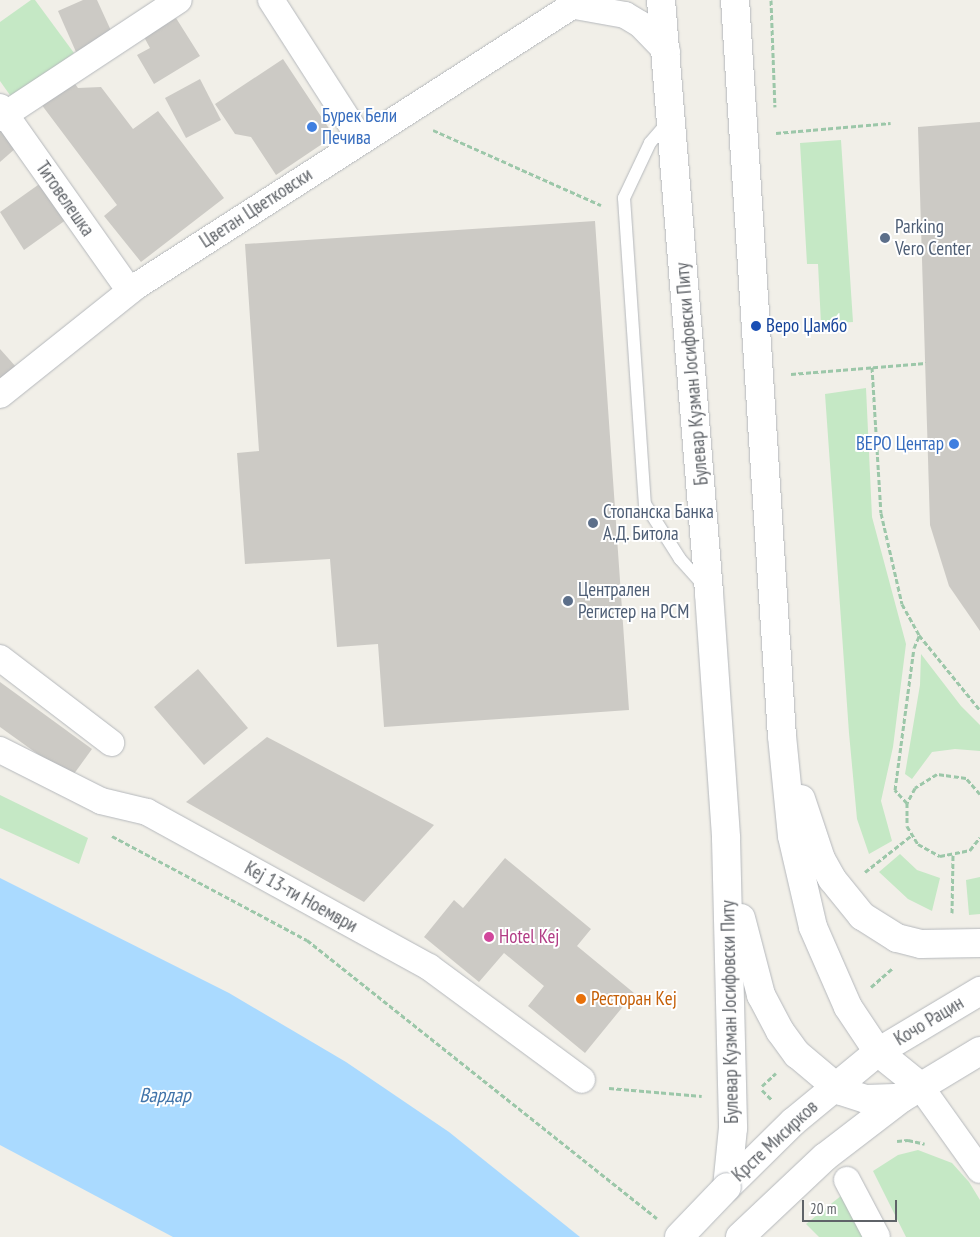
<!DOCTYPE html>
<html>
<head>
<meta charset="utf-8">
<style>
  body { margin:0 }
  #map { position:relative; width:980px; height:1237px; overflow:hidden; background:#f1efe8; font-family:"PT Sans Narrow",sans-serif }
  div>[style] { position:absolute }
  .green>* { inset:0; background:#c5e8c5 }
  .water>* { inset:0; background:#aadaff }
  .building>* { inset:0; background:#cccac5 }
  .path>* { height:3px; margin-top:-1.5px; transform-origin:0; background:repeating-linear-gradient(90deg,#9cc7a9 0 5px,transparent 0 7.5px) }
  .roads { filter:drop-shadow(0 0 1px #b5b8bc) drop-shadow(0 0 1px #b5b8bc) }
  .lane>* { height:12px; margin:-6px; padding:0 6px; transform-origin:6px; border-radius:6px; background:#fff }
  .street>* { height:26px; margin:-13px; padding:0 13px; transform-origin:13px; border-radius:13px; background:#fff }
  .secondary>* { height:28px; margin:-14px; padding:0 14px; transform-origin:14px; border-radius:14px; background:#fff }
  .bridges { filter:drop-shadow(0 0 1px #b6babf) drop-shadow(0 0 1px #b6babf) }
  .secondary-bridge>* { height:28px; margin:-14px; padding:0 14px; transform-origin:14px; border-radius:14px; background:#fff }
  .dots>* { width:14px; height:14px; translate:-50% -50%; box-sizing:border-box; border:2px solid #fff; border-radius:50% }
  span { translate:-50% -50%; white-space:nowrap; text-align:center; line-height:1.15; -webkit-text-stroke:4px #fff; paint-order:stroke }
  .shop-label { font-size:19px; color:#366cbe }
  .left { translate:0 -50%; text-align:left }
  .right { translate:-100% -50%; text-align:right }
  .street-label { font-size:19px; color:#5f6368 }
  .service-label { font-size:19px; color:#4e5e75 }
  .transit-label { font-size:19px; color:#164399 }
  .hotel-label { font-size:19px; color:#b23c85 }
  .food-label { font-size:19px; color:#c56008 }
  .water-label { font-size:20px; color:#4174aa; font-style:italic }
  .scale { position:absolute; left:802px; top:1200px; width:95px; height:22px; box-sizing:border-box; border:2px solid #5f6368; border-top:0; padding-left:6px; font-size:15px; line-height:18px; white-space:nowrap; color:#5f6368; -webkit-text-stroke:4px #fff; paint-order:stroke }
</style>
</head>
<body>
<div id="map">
  <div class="green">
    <div style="clip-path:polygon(31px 0,35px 0,74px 53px,12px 98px,0 81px,0 22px)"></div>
    <div style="clip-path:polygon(841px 140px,853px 322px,821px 324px,818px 264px,807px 264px,800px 143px)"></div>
    <div style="clip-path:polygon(866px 388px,872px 517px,906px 644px,893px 747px,881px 801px,892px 841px,869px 854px,857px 819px,849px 733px,825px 394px)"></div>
    <div style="clip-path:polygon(921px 654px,961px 706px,980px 725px,980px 751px,955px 749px,932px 752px,912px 779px,905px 774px,920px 685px)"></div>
    <div style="clip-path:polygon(0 795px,88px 838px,79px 864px,0 828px)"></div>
    <div style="clip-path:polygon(900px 854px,917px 870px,940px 878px,932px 911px,908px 899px,879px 872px)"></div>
    <div style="clip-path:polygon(980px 877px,980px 914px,969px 915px,966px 880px)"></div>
    <div style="clip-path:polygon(918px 1150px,952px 1163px,969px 1182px,980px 1200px,980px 1237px,906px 1237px,873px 1171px,898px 1155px)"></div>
    <div style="clip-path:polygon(847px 1191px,870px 1237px,819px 1237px,806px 1224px)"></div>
  </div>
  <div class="water">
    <div style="clip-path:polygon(0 878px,229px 993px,346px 1062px,449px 1132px,580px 1237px,173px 1237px,0 1145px)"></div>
  </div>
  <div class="building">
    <div style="clip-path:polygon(83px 0,97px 0,113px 35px,76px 52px,58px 11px)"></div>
    <div style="clip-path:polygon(176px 18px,200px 56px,154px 84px,137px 55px,150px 48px,144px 37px)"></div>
    <div style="clip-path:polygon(283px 59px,334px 136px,276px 175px,251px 137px,235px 134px,215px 104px)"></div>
    <div style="clip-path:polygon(70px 77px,78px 88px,101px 87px,133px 129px,158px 111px,224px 198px,141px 262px,104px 216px,117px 205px,38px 100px)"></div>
    <div style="clip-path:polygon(200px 79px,221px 120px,186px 138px,165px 98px)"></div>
    <div style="clip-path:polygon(0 122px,24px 141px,0 162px)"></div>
    <div style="clip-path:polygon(980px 122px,980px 631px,949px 586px,930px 525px,918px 127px)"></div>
    <div style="clip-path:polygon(45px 180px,70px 217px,24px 250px,0 212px)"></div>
    <div style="clip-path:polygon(595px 221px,629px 710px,384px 727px,378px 644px,337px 647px,330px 559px,245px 564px,237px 453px,259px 451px,245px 244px)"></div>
    <div style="clip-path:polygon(0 349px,17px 368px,0 383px)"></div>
    <div style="clip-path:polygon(198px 669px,248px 728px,204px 765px,154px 707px)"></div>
    <div style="clip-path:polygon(0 682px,92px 749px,71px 778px,0 727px)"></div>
    <div style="clip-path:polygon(267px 737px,434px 825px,364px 902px,186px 802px)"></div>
    <div style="clip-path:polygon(505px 858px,591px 929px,577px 946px,634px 993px,585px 1053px,528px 1006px,544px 986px,504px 953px,479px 982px,424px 937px,454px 900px,463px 908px)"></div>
  </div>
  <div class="path">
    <div style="left:771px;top:0;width:107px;rotate:87.9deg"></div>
    <div style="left:433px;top:130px;width:184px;rotate:24.1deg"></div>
    <div style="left:776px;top:133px;width:115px;rotate:-5deg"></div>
    <div style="left:872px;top:367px;width:146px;rotate:86.5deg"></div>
    <div style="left:881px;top:513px;width:93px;rotate:77deg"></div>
    <div style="left:902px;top:604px;width:35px;rotate:61deg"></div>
    <div style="left:919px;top:635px;width:97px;rotate:50.9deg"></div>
    <div style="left:791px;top:374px;width:135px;rotate:-4.7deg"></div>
    <div style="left:980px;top:794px;width:21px;rotate:-131deg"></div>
    <div style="left:966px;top:778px;width:29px;rotate:-172deg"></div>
    <div style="left:937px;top:774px;width:26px;rotate:148deg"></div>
    <div style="left:915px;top:788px;width:17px;rotate:118deg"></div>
    <div style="left:907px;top:803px;width:23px;rotate:90deg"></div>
    <div style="left:907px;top:826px;width:21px;rotate:59deg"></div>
    <div style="left:918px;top:844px;width:25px;rotate:29deg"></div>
    <div style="left:940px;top:856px;width:31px;rotate:-11deg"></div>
    <div style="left:970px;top:850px;width:16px;rotate:-52deg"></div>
    <div style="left:907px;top:803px;width:18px;rotate:-133deg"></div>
    <div style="left:895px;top:790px;width:143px;rotate:-82.4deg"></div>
    <div style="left:914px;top:648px;width:13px;rotate:-67deg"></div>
    <div style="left:112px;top:836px;width:221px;rotate:28.1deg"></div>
    <div style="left:307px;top:940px;width:447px;rotate:38.5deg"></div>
    <div style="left:865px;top:872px;width:60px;rotate:-38.2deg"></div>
    <div style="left:952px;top:913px;width:59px;rotate:-89deg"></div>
    <div style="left:871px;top:987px;width:29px;rotate:-41deg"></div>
    <div style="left:762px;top:1086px;width:19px;rotate:-43deg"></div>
    <div style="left:609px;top:1088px;width:93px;rotate:4.9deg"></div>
    <div style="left:762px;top:1090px;width:14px;rotate:45deg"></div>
    <div style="left:897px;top:1141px;width:11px;rotate:-5deg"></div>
    <div style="left:908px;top:1140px;width:17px;rotate:13deg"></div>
  </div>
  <div class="roads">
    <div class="lane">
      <div style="left:669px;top:121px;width:29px;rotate:131deg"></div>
      <div style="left:650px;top:143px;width:61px;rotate:115.3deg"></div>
      <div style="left:624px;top:198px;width:307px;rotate:86.1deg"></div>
      <div style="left:645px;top:504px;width:65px;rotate:57.5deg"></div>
      <div style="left:680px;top:559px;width:36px;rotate:48deg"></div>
    </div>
    <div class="street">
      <div style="left:271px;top:0;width:166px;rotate:57.3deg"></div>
      <div style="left:575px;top:6px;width:51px;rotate:10.2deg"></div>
      <div style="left:625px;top:15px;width:17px;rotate:31deg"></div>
      <div style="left:640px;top:24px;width:39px;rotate:46deg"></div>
      <div style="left:0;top:107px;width:225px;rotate:54.8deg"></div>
      <div style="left:0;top:118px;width:214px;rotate:-33.4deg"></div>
      <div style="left:0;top:395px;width:176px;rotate:-38.6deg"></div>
      <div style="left:138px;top:285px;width:527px;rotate:-32.75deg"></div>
      <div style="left:0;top:658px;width:140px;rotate:37.4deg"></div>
      <div style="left:0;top:750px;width:113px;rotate:26.8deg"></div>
      <div style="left:101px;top:801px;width:47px;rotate:13.4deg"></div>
      <div style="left:147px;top:812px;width:322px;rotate:28.8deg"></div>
      <div style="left:429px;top:967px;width:190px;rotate:36.4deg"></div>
      <div style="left:920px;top:1086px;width:103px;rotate:54.5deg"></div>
      <div style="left:847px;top:1180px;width:64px;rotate:62.2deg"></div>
    </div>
    <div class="secondary">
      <div style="left:661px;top:0;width:595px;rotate:85.37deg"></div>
      <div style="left:709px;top:593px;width:246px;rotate:86deg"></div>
      <div style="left:726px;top:838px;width:290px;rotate:88.6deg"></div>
      <div style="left:733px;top:1128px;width:59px;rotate:95.8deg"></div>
      <div style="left:735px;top:0;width:737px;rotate:86.35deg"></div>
      <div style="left:782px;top:736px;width:100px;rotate:84.3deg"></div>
      <div style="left:792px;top:836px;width:93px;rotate:77deg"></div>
      <div style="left:813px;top:927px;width:87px;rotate:66.4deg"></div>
      <div style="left:848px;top:1007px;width:54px;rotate:56.3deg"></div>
      <div style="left:878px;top:1052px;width:54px;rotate:39deg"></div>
      <div style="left:801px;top:799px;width:63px;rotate:71.6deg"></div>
      <div style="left:821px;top:859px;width:23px;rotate:61deg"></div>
      <div style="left:832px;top:879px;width:48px;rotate:51deg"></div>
      <div style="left:862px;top:916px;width:41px;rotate:32.2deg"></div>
      <div style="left:897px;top:938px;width:25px;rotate:14deg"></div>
      <div style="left:921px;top:944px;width:59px;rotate:-1deg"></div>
      <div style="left:741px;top:918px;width:80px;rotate:75.4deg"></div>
      <div style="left:761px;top:995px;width:41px;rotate:62.2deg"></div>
      <div style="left:780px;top:1031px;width:29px;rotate:54deg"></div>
      <div style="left:797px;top:1054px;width:57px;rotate:40.1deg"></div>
      <div style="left:841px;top:1091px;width:26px;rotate:18deg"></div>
      <div style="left:866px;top:1099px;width:36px;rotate:-2deg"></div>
      <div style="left:727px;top:1187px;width:93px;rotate:-44.6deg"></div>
      <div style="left:793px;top:1122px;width:110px;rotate:-39.5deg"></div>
      <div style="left:878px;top:1052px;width:119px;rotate:-30.9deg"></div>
      <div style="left:740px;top:1237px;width:117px;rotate:-43.3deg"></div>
      <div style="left:825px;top:1157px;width:97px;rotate:-37.5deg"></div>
      <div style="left:902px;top:1098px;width:91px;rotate:-31.1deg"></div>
    </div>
  </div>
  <div class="bridges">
    <div class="secondary-bridge">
      <div style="left:679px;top:1237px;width:69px;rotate:-46.2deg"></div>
    </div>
  </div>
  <div class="dots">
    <div style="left:312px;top:127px;background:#3f7fe0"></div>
    <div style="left:885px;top:238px;background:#5c6f8a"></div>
    <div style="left:756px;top:326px;background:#1a4fb4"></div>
    <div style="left:954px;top:444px;background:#3f7fe0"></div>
    <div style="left:593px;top:523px;background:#5c6f8a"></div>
    <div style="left:568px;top:601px;background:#5c6f8a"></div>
    <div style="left:489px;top:937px;background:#d1479c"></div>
    <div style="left:581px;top:999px;background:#e8710a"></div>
  </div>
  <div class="shop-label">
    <span class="left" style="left:322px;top:127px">Бурек Бели<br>Печива</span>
    <span class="right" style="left:944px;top:444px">ВЕРО Центар</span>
  </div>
  <div class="street-label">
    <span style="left:65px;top:199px;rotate:55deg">Титовелешка</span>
    <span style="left:256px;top:208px;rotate:-33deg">Цветан Цветковски</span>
    <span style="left:692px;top:374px;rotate:-95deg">Булевар Кузман Јосифовски Питу</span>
    <span style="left:301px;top:897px;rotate:29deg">Кеј 13-ти Ноември</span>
    <span style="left:730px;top:1012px;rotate:-91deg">Булевар Кузман Јосифовски Питу</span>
    <span style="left:929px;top:1021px;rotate:-31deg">Кочо Рацин</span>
    <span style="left:775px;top:1141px;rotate:-43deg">Крсте Мисирков</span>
  </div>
  <div class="service-label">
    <span class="left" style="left:895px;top:238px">Parking<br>Vero Center</span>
    <span class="left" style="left:603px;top:523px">Стопанска Банка<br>А.Д. Битола</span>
    <span class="left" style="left:578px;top:601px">Централен<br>Регистер на РСМ</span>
  </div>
  <div class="transit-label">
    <span class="left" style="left:766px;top:326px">Веро Џамбо</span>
  </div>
  <div class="hotel-label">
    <span class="left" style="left:499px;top:937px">Hotel Kej</span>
  </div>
  <div class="food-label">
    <span class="left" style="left:591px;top:999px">Ресторан Кej</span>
  </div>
  <div class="water-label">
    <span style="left:165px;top:1095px">Вардар</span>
  </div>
  <div class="scale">20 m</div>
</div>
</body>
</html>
